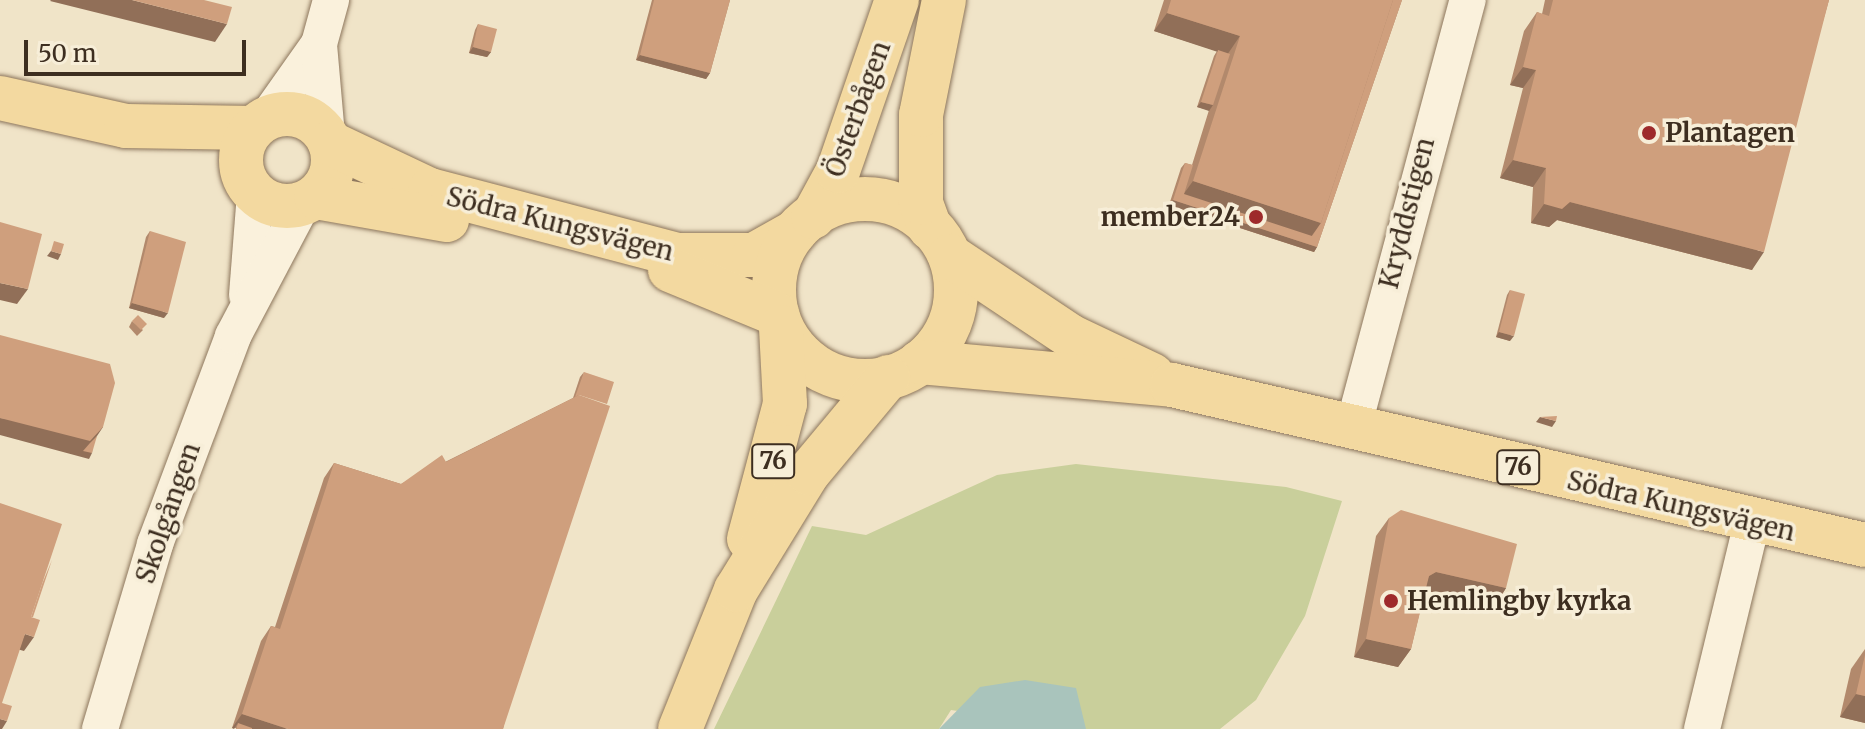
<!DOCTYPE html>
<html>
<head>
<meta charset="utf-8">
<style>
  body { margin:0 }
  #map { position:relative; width:1865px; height:729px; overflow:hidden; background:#f0e4c8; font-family:Merriweather,serif }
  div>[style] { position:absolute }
  .green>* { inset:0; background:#c9cf9b }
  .water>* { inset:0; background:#a9c4bc }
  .roads { filter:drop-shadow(0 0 2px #8d765c) drop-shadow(0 0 2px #8d765c) }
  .minor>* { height:36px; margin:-18px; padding:0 18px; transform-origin:18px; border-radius:18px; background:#faf1dc }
  .major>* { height:44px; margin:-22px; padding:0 22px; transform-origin:22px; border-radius:22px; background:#f3d9a0 }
  .major>.ring { margin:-22px; padding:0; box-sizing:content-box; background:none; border:44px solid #f3d9a0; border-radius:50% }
  .wall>* { inset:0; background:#b2896c }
  .shaded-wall>* { inset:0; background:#916f58 }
  .building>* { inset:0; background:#cf9f7d }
  .dots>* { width:22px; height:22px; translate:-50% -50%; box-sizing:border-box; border:4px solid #f7eed8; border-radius:50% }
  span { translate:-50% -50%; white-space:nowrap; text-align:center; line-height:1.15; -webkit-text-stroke:7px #f7eed8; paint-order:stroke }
  .shield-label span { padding:2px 6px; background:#f7eed8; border:2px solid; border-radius:6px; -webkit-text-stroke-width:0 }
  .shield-label { font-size:24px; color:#3d2e20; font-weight:700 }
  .street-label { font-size:26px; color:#3d2e20 }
  .poi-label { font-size:26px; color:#3d2e20; font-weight:700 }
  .left { translate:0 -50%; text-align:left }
  .right { translate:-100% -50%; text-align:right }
  .scale { position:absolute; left:24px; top:40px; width:222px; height:36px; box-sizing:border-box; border:4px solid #3d2e20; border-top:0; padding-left:10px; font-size:24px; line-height:28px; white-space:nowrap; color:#3d2e20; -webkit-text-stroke:6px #f7eed8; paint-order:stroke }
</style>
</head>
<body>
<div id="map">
  <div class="green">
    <div style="clip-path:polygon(1076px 464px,1286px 487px,1342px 501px,1305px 616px,1256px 700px,1220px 729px,1086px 729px,951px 710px,939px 729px,714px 729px,812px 526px,866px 535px,997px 475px)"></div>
  </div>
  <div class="water">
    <div style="clip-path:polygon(1025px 680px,1076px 688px,1086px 729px,939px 729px,980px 687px)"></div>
  </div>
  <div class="roads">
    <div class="minor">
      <div style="left:266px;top:119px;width:92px;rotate:-54.8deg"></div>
      <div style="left:327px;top:136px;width:92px;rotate:-95deg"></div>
      <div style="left:319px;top:44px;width:46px;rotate:-74.7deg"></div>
      <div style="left:247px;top:295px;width:102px;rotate:-85.5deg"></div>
      <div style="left:1353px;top:428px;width:443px;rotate:-75deg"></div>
      <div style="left:100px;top:729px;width:193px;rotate:-73.4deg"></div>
      <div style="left:155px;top:544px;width:222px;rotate:-69.4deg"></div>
      <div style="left:233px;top:336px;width:150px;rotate:-62.2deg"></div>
      <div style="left:1702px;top:729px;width:212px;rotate:-76.4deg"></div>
    </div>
    <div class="major">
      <div style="left:0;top:98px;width:129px;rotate:12.5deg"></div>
      <div style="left:126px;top:126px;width:127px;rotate:0.9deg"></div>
      <div class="ring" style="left:241px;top:114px;width:48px;height:48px"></div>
      <div style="left:330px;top:143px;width:110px;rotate:25.2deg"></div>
      <div style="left:430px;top:190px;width:256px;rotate:14.7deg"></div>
      <div style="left:678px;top:255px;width:76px"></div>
      <div style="left:754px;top:255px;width:47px;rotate:-29.3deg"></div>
      <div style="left:316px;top:197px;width:133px;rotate:10deg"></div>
      <div class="ring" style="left:774px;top:199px;width:138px;height:138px"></div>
      <div style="left:813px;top:217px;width:52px;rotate:-61.5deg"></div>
      <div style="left:838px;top:171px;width:181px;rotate:-71deg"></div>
      <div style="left:930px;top:228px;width:27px;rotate:-110deg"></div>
      <div style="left:921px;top:203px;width:88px;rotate:-90deg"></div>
      <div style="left:921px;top:115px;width:117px;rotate:-78.7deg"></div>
      <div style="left:950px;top:256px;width:144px;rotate:33.7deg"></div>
      <div style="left:1070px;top:336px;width:91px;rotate:25.4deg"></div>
      <div style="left:670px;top:270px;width:116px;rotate:22.4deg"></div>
      <div style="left:920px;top:362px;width:253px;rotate:5.2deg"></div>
      <div style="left:1172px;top:385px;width:711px;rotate:13deg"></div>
      <div style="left:749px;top:539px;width:140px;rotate:-75.1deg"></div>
      <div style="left:785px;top:404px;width:77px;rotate:-93deg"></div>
      <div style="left:680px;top:729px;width:150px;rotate:-68.1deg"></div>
      <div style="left:736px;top:590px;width:137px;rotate:-58.4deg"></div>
      <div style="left:808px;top:473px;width:125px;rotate:-50.2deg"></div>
    </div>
  </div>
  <div class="wall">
    <div style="clip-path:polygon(652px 0,730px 0,710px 73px,706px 79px,636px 60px)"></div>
    <div style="clip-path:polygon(1164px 0,1402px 0,1317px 247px,1314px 252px,1169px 205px,1181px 168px,1185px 163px,1192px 165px,1209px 110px,1197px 107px,1214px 56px,1217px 51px,1154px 31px)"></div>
    <div style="clip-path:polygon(1545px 0,1829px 0,1752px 270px,1557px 220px,1549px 227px,1531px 223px,1533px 187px,1500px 178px,1523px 88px,1510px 85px,1524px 31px,1537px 12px,1542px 14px)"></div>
    <div style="clip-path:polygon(478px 24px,491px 52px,487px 57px,469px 53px,475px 30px)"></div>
    <div style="clip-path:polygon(150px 231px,164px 318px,129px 308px,146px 237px)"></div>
    <div style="clip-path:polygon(1510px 290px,1510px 341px,1496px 337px,1507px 295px)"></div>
    <div style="clip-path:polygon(132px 321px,143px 330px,137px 336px,129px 327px)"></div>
    <div style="clip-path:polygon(584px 372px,503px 729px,232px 728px,261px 641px,271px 626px,275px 627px,324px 478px,334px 463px,401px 484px,573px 398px,580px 377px)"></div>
    <div style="clip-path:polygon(1389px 518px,1506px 588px,1494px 607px,1425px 590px,1411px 649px,1398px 667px,1354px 657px,1376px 536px)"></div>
    <div style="clip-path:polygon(1865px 649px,1865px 723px,1840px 717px,1851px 669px)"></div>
  </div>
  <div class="shaded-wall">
    <div style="clip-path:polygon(51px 0,132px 0,227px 24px,215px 42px,50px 1px)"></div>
    <div style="clip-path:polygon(1167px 13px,1240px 36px,1227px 55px,1154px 31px)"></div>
    <div style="clip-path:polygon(473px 47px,491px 52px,487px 57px,469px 53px)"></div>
    <div style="clip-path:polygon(640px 55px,710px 73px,706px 79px,636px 60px)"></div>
    <div style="clip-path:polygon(1523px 67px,1536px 70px,1523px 88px,1510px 85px)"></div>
    <div style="clip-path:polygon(1201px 102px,1213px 105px,1209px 111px,1197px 107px)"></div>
    <div style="clip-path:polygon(1513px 160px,1546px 168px,1533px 187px,1500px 178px)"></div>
    <div style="clip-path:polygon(1193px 181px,1321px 223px,1308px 241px,1180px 199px)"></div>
    <div style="clip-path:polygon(1173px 200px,1317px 247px,1314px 252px,1169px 205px)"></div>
    <div style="clip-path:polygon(1570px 202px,1764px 252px,1752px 270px,1557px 220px,1549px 227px,1531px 223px,1544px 204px)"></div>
    <div style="clip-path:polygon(51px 251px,61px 254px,58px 260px,47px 256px)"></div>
    <div style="clip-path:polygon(0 283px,28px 289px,17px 304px,0 300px)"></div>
    <div style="clip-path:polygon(132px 303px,168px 313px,164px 318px,129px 308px)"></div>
    <div style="clip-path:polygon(1499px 332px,1514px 336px,1510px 341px,1496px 337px)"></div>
    <div style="clip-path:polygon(1540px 417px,1556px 421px,1552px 427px,1536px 422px)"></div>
    <div style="clip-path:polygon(0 418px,103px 427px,93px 442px,92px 453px,89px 459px,0 435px)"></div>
    <div style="clip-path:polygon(1436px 572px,1506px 588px,1494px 607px,1423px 590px,1429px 576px)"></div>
    <div style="clip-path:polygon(25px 634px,34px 637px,24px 651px,17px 649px)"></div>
    <div style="clip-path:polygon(1366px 639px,1411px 649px,1398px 667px,1354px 657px)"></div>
    <div style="clip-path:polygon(1856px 694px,1865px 696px,1865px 723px,1840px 717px)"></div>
    <div style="clip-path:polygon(242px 714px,288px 729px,236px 729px,238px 723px,234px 729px,232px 728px)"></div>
    <div style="clip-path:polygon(0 719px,7px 721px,2px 729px,0 729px)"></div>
  </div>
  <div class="building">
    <div style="clip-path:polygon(132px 0,204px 0,232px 7px,227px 24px)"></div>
    <div style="clip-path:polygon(654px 0,730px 0,710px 73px,640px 55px)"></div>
    <div style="clip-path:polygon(1171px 0,1393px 0,1321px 223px,1193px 181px,1240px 36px,1167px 13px)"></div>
    <div style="clip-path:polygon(1393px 0,1402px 0,1317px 247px,1173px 200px,1185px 163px,1193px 165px,1184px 194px,1312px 236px,1321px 223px)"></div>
    <div style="clip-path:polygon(1553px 0,1829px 0,1764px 252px,1570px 202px,1562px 209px,1544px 204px,1546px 168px,1513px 160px,1536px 70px,1523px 67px,1537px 12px,1549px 16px)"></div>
    <div style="clip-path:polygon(478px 24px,497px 29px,491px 52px,473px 47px)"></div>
    <div style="clip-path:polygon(1218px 50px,1230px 54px,1213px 105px,1201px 102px)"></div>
    <div style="clip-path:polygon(0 222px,42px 234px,28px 289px,0 283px)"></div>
    <div style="clip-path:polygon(150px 231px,186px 242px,168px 313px,132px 303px)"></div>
    <div style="clip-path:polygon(54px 241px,64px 244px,61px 254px,51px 251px)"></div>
    <div style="clip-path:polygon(1510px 290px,1525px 294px,1514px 336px,1499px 332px)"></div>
    <div style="clip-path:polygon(138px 315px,147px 324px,141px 330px,132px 321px)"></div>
    <div style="clip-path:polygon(0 335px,110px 364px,115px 383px,103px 427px,90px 441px,0 418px)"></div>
    <div style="clip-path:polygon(584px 372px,614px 382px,607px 404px,579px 395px,575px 397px)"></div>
    <div style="clip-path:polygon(579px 395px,610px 406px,503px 729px,288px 729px,242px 714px,271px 626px,280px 629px,334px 463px,401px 484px,442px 455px,446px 462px)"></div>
    <div style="clip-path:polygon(1557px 416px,1556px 421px,1540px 417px)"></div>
    <div style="clip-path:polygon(97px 436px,92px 453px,83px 451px,90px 443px)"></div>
    <div style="clip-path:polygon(0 503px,62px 524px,31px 617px,40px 620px,34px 637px,25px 634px,2px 703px,12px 706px,7px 721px,0 719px)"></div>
    <div style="clip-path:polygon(1401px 510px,1517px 544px,1506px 588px,1436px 572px,1429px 576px,1411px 649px,1366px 639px,1389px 518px)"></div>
    <div style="clip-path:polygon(52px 560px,33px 617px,31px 617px,42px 584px)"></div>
    <div style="clip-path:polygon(1865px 655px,1865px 696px,1856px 694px)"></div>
    <div style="clip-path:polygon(238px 723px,252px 728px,252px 729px,236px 729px)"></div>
  </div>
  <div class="dots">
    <div style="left:1649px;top:133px;background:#9e2a2b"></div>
    <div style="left:1256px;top:217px;background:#9e2a2b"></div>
    <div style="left:1391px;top:601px;background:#9e2a2b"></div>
  </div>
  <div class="shield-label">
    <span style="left:773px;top:461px">76</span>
    <span style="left:1518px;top:467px">76</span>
  </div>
  <div class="street-label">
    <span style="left:858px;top:109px;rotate:-70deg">Österbågen</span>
    <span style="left:1407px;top:213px;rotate:-76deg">Kryddstigen</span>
    <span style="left:560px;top:224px;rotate:14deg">Södra Kungsvägen</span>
    <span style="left:1681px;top:506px;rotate:13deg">Södra Kungsvägen</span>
    <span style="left:168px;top:513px;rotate:-71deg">Skolgången</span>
  </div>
  <div class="poi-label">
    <span class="left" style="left:1665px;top:133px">Plantagen</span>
    <span class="right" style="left:1240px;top:217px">member24</span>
    <span class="left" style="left:1407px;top:601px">Hemlingby kyrka</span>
  </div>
  <div class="scale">50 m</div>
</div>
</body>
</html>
